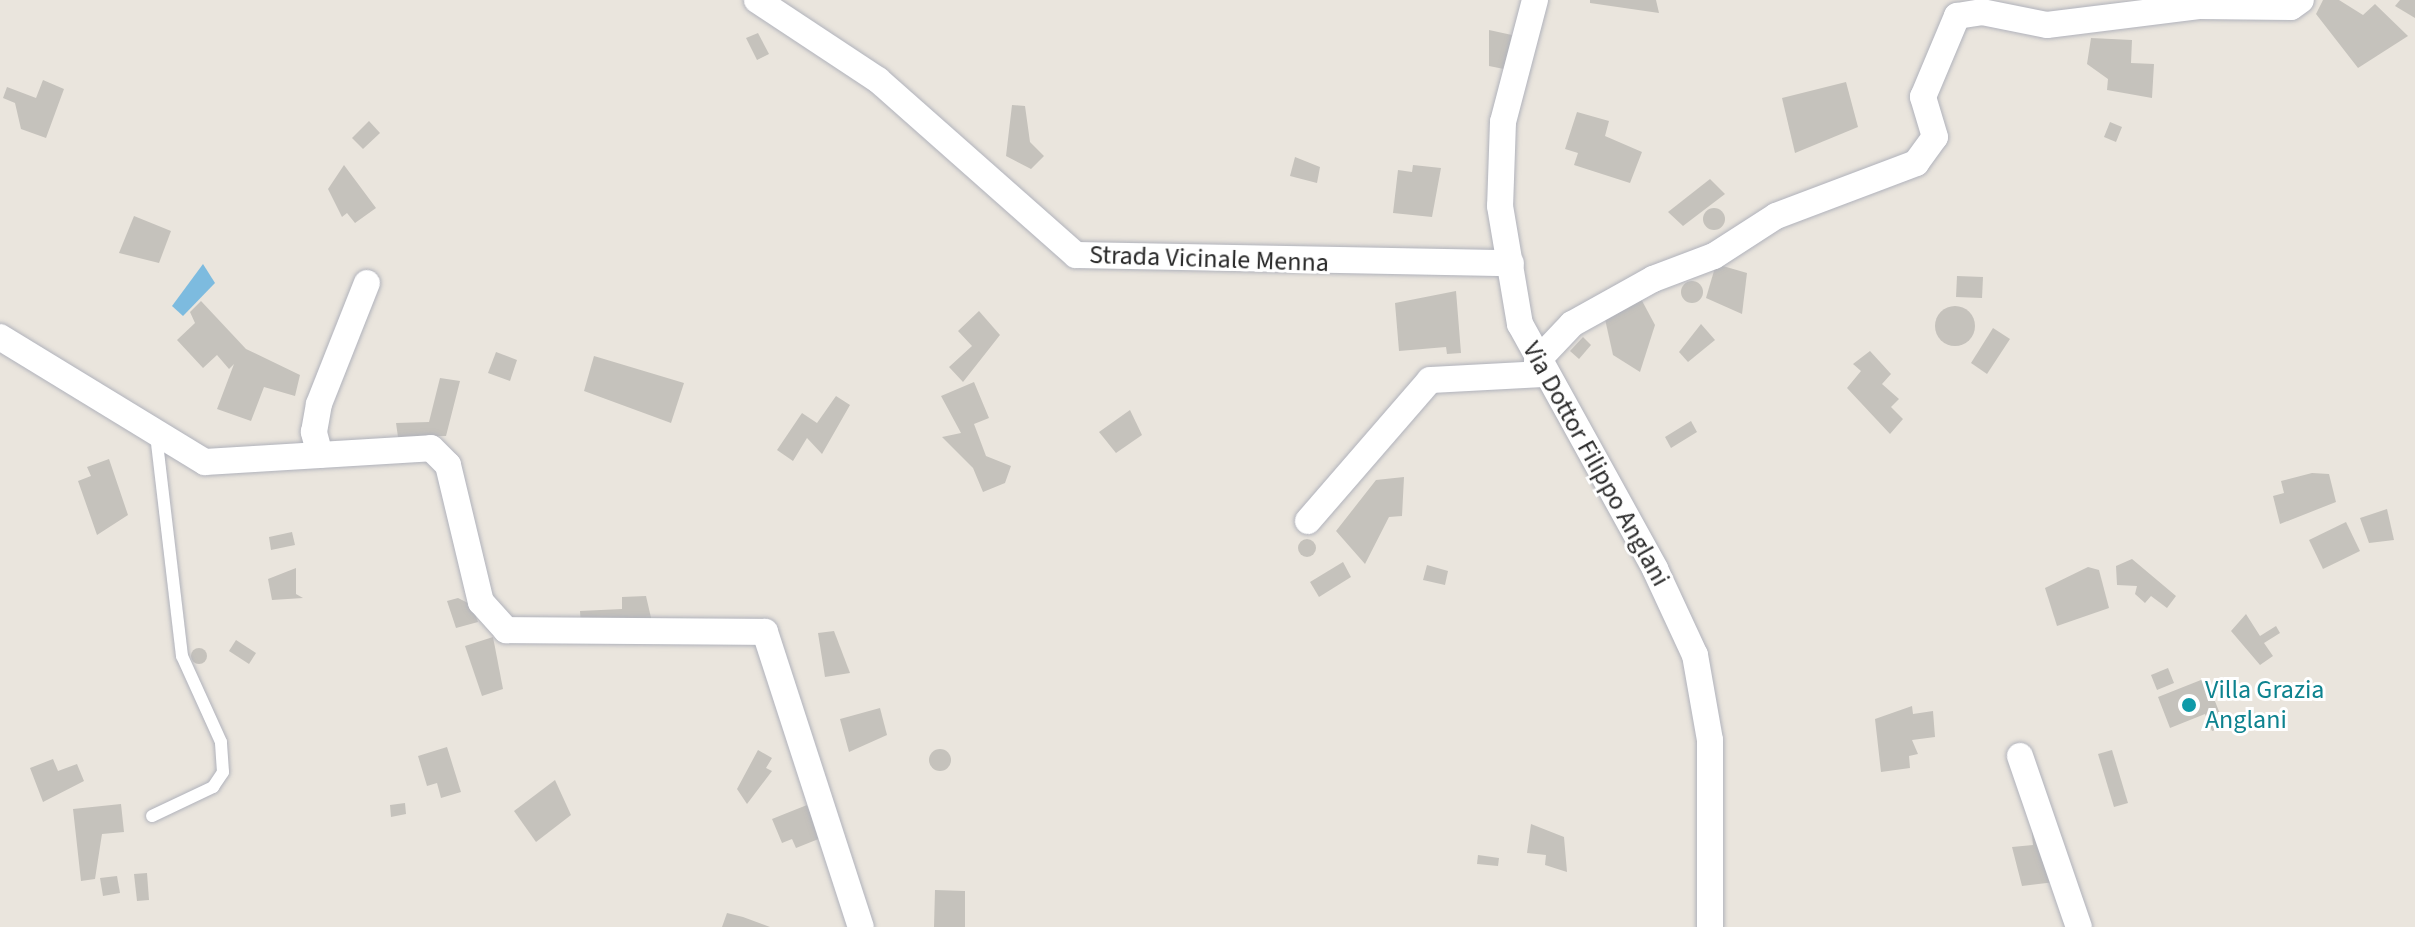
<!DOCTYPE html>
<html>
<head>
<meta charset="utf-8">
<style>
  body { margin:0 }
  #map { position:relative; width:2415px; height:927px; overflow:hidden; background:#eae5dd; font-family:"Source Sans 3",sans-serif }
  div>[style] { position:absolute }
  .water>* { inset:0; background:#7dbbdf }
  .building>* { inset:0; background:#c5c2bc }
  .round { border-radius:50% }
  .roads { filter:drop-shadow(0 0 2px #b0b2bb) drop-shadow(0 0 2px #b0b2bb) }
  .service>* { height:12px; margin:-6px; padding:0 6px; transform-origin:6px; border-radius:6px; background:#fff }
  .minor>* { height:26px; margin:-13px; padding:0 13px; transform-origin:13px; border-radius:13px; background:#fff }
  .dots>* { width:22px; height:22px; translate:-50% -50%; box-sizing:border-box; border:4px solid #fff; border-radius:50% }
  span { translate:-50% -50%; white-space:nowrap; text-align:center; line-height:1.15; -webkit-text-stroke:6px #fff; paint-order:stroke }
  .street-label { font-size:26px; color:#292929 }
  .culture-label { font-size:26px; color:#0d838f }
  .left { translate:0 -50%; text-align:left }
</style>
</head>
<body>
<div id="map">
  <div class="water">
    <div style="clip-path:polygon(203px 264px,215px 283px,183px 316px,172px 306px)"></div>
  </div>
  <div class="building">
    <div style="clip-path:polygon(1590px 0,1656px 0,1659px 13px,1590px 3px)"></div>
    <div style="clip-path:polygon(2323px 0,2339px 0,2363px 15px,2375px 4px,2408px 36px,2358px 68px,2316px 14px)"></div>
    <div style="clip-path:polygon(2400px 0,2415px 0,2415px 18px,2395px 6px)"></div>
    <div style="clip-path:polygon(1489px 30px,1512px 35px,1504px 69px,1489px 66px)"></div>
    <div style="clip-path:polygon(758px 33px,769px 54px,757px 60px,746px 38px)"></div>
    <div style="clip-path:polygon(2091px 38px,2132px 40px,2131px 63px,2154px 64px,2152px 98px,2107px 90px,2108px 79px,2087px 64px)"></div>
    <div style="clip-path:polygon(43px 80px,64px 89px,46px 138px,21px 129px,15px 103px,3px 98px,7px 87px,36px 98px)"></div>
    <div style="clip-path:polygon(1846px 82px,1858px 127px,1795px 153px,1782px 98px)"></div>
    <div style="clip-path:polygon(1012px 105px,1025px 106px,1030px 142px,1044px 156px,1031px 169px,1006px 156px)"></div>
    <div style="clip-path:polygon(1577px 112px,1609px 121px,1605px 136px,1642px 152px,1630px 183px,1574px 165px,1578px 153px,1565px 149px)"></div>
    <div style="clip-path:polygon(369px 121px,380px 133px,363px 149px,352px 138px)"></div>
    <div style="clip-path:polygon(2110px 122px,2122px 127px,2116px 142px,2104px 137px)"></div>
    <div style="clip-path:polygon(1295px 157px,1320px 167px,1317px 183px,1290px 176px)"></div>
    <div style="clip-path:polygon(344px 165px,376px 208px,355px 223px,347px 213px,342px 217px,328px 189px)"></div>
    <div style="clip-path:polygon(1413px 165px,1441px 168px,1432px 217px,1393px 213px,1398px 170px,1412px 172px)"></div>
    <div style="clip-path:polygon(1710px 179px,1725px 194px,1683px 226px,1668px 212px)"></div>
    <div class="round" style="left:1703px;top:208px;width:22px;height:22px"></div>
    <div style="clip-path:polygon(134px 216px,171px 231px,159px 263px,119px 253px)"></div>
    <div style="clip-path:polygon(1716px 264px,1747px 273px,1742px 314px,1706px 298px)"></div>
    <div style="clip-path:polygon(1957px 276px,1983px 277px,1982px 298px,1956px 297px)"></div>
    <div class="round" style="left:1681px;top:281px;width:22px;height:22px"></div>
    <div style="clip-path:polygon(1456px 291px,1461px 353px,1447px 354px,1446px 347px,1399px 351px,1395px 303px)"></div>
    <div style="clip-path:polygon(1640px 297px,1655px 325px,1640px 372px,1613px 355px,1605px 319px)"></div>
    <div style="clip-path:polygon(201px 301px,246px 349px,300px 375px,295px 396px,264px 387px,251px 421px,217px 409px,234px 364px,229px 369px,217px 355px,203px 368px,177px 340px,195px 323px,190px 312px)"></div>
    <div class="round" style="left:1935px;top:306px;width:40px;height:40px"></div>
    <div style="clip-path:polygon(979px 311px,1000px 335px,963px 382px,949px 367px,972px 346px,958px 331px)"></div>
    <div style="clip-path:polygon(1701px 324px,1715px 340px,1688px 362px,1679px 352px)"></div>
    <div style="clip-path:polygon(1993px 328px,2010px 339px,1987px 374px,1971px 363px)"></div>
    <div style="clip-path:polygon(1583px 337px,1591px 345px,1579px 359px,1570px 351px)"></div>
    <div style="clip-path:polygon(1870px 351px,1891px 374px,1882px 384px,1899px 399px,1891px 407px,1903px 419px,1890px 434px,1847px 388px,1861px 371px,1853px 364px)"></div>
    <div style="clip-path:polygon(496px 352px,517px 360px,510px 381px,488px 373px)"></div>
    <div style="clip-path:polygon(594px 356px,684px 383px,671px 423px,584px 391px)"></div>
    <div style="clip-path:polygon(440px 378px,460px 381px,446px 436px,398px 437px,396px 423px,429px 422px)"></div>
    <div style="clip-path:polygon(974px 382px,989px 418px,974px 424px,986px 456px,1011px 466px,1005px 483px,983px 492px,973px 468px,942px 437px,961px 433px,941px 396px)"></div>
    <div style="clip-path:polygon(836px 396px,850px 405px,822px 454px,807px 438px,793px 461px,777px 450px,802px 413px,817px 423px)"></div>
    <div style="clip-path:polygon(1130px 410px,1142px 435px,1116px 453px,1099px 432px)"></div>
    <div style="clip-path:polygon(1691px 421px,1697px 432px,1671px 448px,1665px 437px)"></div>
    <div style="clip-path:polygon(109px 459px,128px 515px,97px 535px,78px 481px,91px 476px,87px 467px)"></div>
    <div style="clip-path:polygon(2312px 473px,2329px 474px,2336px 502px,2280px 524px,2273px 496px,2284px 493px,2281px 481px)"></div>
    <div style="clip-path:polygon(1404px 477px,1402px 516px,1389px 517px,1365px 564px,1336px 531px,1376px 480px)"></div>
    <div style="clip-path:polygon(2387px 509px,2394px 540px,2369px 543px,2360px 518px)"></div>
    <div style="clip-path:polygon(2346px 522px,2360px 551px,2323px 569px,2309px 540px)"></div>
    <div style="clip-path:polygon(292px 532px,295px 545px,271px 550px,269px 537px)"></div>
    <div class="round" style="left:1298px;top:539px;width:18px;height:18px"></div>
    <div style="clip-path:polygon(2132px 559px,2176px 596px,2167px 608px,2151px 596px,2145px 603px,2135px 594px,2137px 586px,2117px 585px,2116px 566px)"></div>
    <div style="clip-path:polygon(1343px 562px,1351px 577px,1319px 597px,1310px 582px)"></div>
    <div style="clip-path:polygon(1427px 565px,1448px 571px,1445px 585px,1423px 580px)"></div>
    <div style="clip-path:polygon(2088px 567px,2099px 570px,2109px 608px,2057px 626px,2045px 588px)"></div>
    <div style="clip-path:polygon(296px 568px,296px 594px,303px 598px,272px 600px,268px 579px)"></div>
    <div style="clip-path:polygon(646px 596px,652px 622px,581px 626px,580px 611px,622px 609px,622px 597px)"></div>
    <div style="clip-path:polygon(458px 598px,472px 605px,478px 622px,456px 628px,447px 601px)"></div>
    <div style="clip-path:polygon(2246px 614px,2260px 636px,2276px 626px,2280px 633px,2264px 643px,2273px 656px,2260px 665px,2231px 631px)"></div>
    <div style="clip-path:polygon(834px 631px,850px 673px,825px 677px,818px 633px)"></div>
    <div style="clip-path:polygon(493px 637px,503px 689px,482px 696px,465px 646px)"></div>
    <div style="clip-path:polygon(236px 640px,256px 653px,249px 664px,229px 651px)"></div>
    <div class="round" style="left:191px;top:648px;width:16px;height:16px"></div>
    <div style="clip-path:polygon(2168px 668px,2174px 683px,2157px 690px,2151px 675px)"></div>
    <div style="clip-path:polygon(2206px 678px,2225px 727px,2212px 731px,2205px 714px,2170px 728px,2158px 697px)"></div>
    <div style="clip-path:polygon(1912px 706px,1913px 714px,1933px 711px,1935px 737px,1912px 740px,1918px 754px,1909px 756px,1910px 768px,1881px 772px,1875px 719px)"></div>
    <div style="clip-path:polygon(880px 708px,887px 735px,849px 752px,840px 719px)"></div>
    <div style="clip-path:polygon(447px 747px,461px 792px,441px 798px,437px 783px,427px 786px,418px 756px)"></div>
    <div class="round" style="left:929px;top:749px;width:22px;height:22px"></div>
    <div style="clip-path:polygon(758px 750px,772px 758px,766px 768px,772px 771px,747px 804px,737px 789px)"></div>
    <div style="clip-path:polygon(2112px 750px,2128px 803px,2114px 807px,2098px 754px)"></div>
    <div style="clip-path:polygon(53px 759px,58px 771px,77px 764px,84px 781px,43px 802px,30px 768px)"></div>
    <div style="clip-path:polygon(555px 780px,571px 815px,536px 842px,514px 811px)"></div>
    <div style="clip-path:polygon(405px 803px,406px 814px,391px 817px,390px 805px)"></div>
    <div style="clip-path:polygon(121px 804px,124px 832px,102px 834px,95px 879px,81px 881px,73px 809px)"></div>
    <div style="clip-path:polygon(807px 805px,821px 838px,796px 848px,792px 839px,782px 843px,772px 819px)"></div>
    <div style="clip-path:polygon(2031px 822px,2055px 882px,2022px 886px,2012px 847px,2033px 845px)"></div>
    <div style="clip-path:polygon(1531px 824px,1564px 837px,1567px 872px,1545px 865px,1546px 855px,1527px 853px)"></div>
    <div style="clip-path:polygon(1478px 855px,1499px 858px,1498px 866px,1477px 864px)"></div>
    <div style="clip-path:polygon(147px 873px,149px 900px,137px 901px,134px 874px)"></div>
    <div style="clip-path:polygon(117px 876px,120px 893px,103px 896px,100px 878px)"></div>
    <div style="clip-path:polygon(935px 890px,965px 891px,965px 927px,934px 927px)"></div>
    <div style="clip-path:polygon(727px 913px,743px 917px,770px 927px,722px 927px)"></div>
  </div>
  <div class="roads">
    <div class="service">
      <div style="left:152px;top:816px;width:68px;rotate:-25.4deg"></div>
      <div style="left:213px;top:787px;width:18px;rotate:-56deg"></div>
      <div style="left:223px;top:772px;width:30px;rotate:-94deg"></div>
      <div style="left:221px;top:742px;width:94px;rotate:-114.4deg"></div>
      <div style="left:182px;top:656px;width:224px;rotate:-96.7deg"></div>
    </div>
    <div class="minor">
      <div style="left:757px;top:0;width:145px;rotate:33.5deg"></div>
      <div style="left:878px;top:80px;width:264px;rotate:41.5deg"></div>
      <div style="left:1076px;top:255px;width:435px;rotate:1.1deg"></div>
      <div style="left:1535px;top:0;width:126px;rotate:104.7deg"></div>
      <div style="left:1503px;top:122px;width:84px;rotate:92deg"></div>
      <div style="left:1500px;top:206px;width:120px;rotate:80.4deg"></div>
      <div style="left:1520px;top:324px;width:280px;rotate:61.1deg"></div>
      <div style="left:1655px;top:569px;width:95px;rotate:65.1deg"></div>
      <div style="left:1695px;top:655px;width:86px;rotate:80deg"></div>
      <div style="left:1710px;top:740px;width:187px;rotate:90deg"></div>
      <div style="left:0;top:337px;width:240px;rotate:31.4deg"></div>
      <div style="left:205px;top:462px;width:226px;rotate:-3.5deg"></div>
      <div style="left:431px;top:448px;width:24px;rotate:45deg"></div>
      <div style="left:448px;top:465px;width:141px;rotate:76.5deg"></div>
      <div style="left:481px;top:602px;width:38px;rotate:48deg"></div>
      <div style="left:506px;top:630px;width:259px;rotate:0.4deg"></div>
      <div style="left:765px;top:632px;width:310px;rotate:72deg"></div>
      <div style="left:1537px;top:361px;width:51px;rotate:-46.6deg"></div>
      <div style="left:1572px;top:324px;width:93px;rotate:-29.1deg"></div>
      <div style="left:1653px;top:279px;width:65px;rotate:-20.7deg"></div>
      <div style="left:1714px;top:256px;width:74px;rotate:-32.8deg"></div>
      <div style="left:1776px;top:216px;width:150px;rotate:-20.7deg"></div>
      <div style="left:1916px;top:163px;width:32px;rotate:-54deg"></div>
      <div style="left:1935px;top:137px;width:42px;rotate:-106.7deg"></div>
      <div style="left:1923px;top:97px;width:88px;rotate:-67.2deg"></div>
      <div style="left:1957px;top:16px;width:25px;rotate:-9deg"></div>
      <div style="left:1982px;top:12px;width:66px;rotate:11.3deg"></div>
      <div style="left:2047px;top:25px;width:153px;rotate:-7.1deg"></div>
      <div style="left:2199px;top:6px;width:92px;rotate:0.6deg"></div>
      <div style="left:2291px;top:7px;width:12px;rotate:-35deg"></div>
      <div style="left:320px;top:455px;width:24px;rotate:-105deg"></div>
      <div style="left:314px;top:432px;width:28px;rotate:-80deg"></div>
      <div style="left:319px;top:404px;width:130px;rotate:-68.4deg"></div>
      <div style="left:1308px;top:521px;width:186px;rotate:-49.1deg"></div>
      <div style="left:1430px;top:380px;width:114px;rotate:-3deg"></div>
      <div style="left:2020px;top:756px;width:181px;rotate:71deg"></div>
    </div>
  </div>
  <div class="dots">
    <div style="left:2189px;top:705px;background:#0f9aa8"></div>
  </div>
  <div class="street-label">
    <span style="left:1209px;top:259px;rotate:2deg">Strada Vicinale Menna</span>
    <span style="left:1596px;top:464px;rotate:61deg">Via Dottor Filippo Anglani</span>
  </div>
  <div class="culture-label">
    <span class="left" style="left:2205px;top:705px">Villa Grazia<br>Anglani</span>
  </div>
</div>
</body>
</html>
